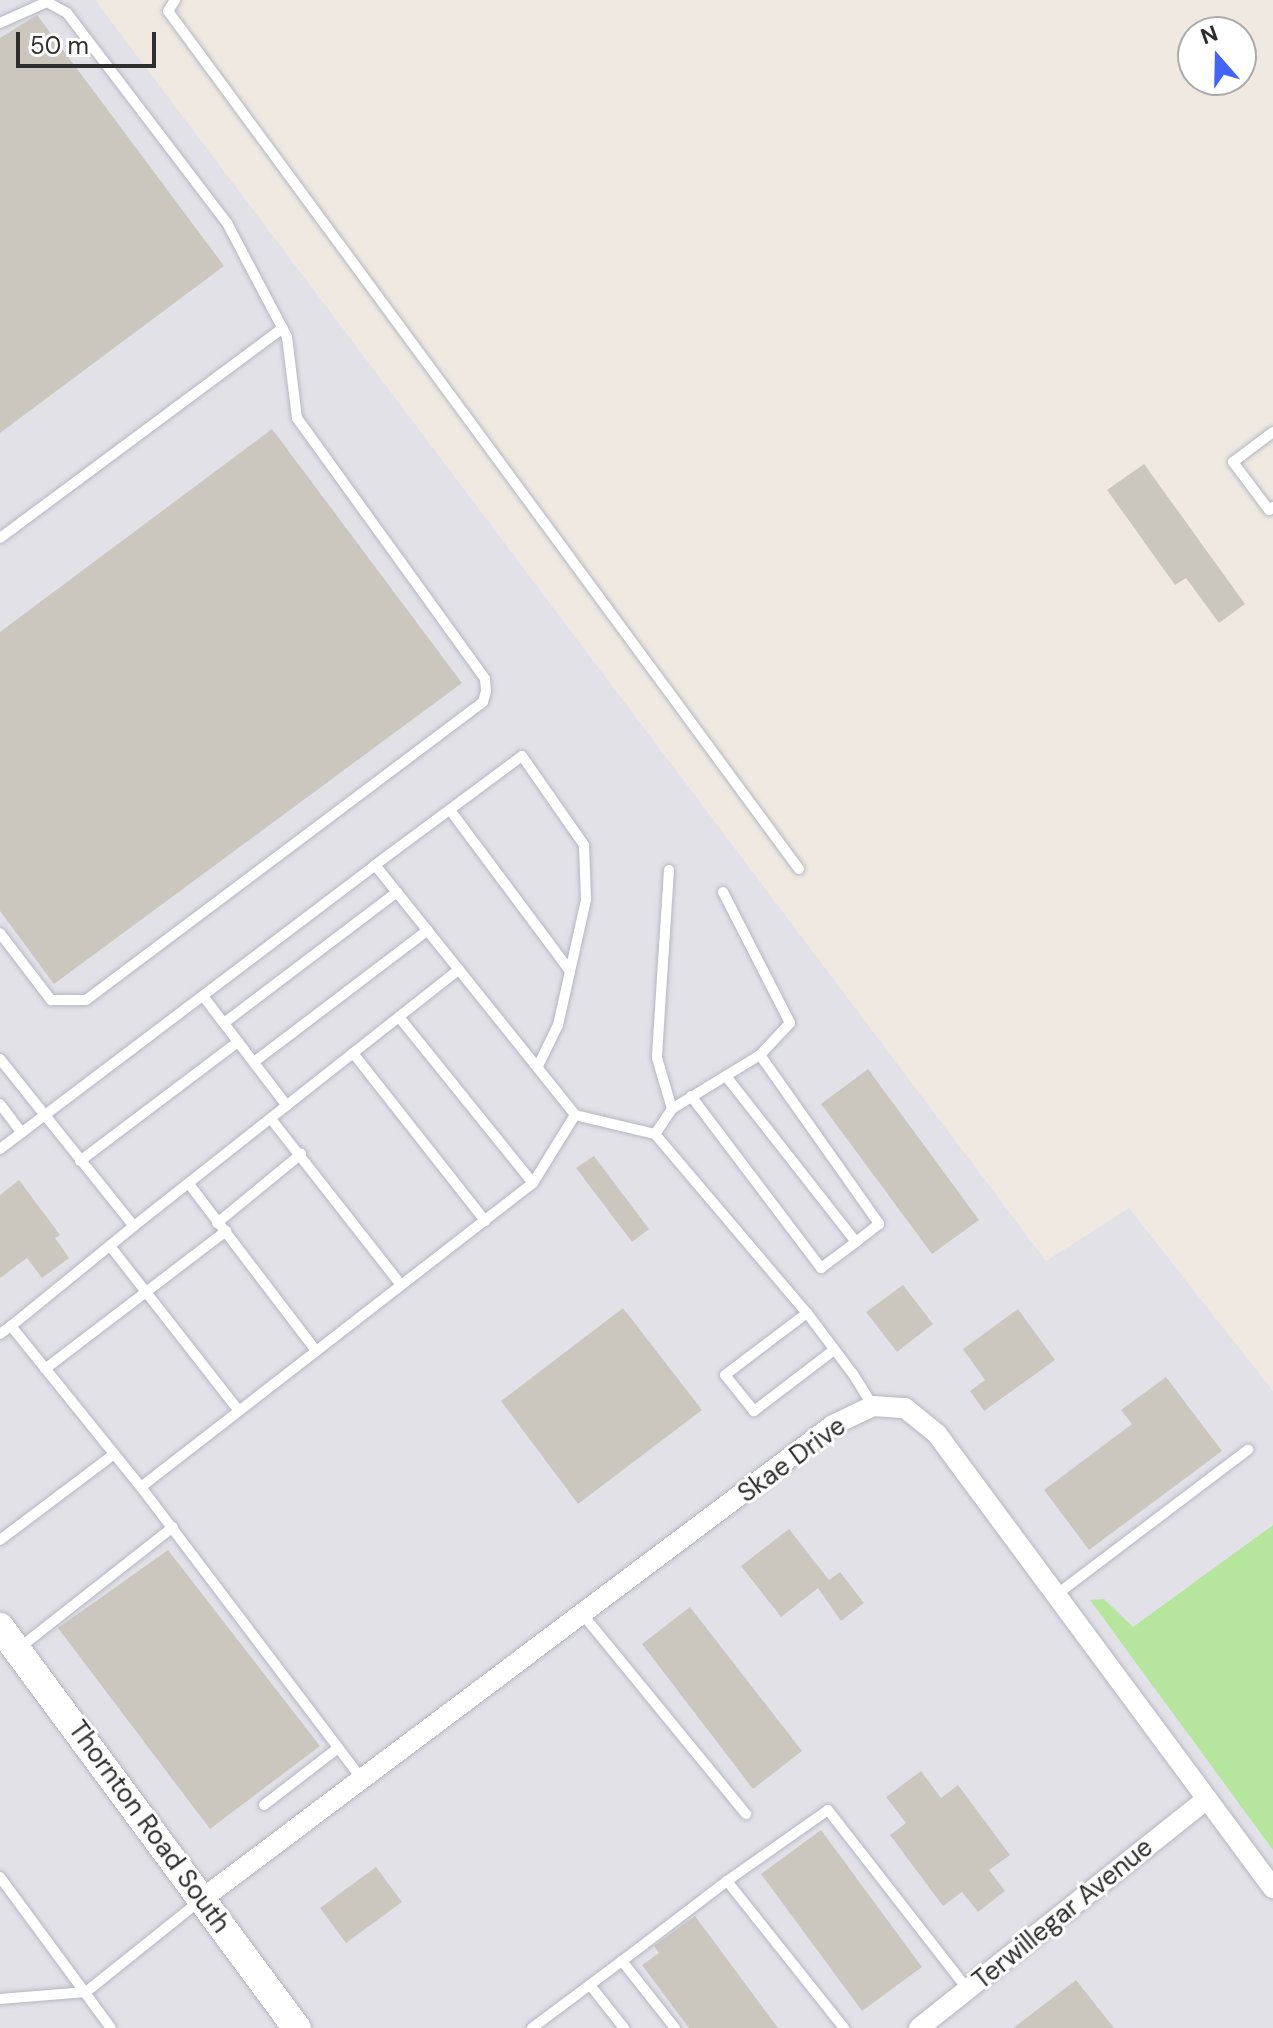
<!DOCTYPE html>
<html>
<head>
<meta charset="utf-8">
<style>
  body { margin:0 }
  #map { position:relative; width:1273px; height:2028px; overflow:hidden; background:#efe9e1; font-family:"DM Sans",sans-serif }
  div>[style] { position:absolute }
  .industrial>* { inset:0; background:#e3e1e8 }
  .green>* { inset:0; background:#b6e59e }
  .building>* { inset:0; background:#cbc7bf }
  .roads { filter:drop-shadow(0 0 2px #b4b7c1) drop-shadow(0 0 2px #b4b7c1) }
  .lane>* { height:10px; margin:-5px; padding:0 5px; transform-origin:5px; border-radius:5px; background:#fff }
  .street>* { height:20px; margin:-10px; padding:0 10px; transform-origin:10px; border-radius:10px; background:#fff }
  .secondary>* { height:28px; margin:-14px; padding:0 14px; transform-origin:14px; border-radius:14px; background:#fff }
  span { translate:-50% -50%; white-space:nowrap; text-align:center; line-height:1.15; -webkit-text-stroke:6px #fff; paint-order:stroke }
  .street-label { font-size:26px; color:#2e2e2e }
  .north { position:absolute; left:1177px; top:16px; width:80px; height:80px; box-sizing:border-box; background:#fff; border:2px solid #ababab; border-radius:50%; rotate:340deg; font-size:22px; font-weight:700; line-height:32px; text-align:center; color:#2e2e2e }
  .north::after { content:''; display:block; margin:auto; width:28px; height:36px; background:#4264fb; clip-path:polygon(50% 0,100% 100%,50% 72%,0 100%) }
  .scale { position:absolute; left:16px; top:32px; width:140px; height:36px; box-sizing:border-box; border:4px solid #2e2e2e; border-top:0; padding-left:10px; font-size:24px; line-height:28px; white-space:nowrap; color:#2e2e2e; -webkit-text-stroke:6px #fff; paint-order:stroke }
</style>
</head>
<body>
<div id="map">
  <div class="industrial">
    <div style="clip-path:polygon(0 0,95px 0,1046px 1261px,1129px 1208px,1273px 1391px,1273px 2028px,0 2028px)"></div>
  </div>
  <div class="green">
    <div style="clip-path:polygon(1273px 1525px,1273px 1850px,1090px 1600px,1104px 1599px,1133px 1627px)"></div>
  </div>
  <div class="building">
    <div style="clip-path:polygon(37px 15px,224px 266px,0 433px,0 38px)"></div>
    <div style="clip-path:polygon(272px 429px,462px 683px,54px 984px,0 911px,0 632px)"></div>
    <div style="clip-path:polygon(1144px 464px,1245px 604px,1219px 623px,1186px 578px,1175px 585px,1107px 490px)"></div>
    <div style="clip-path:polygon(868px 1069px,979px 1220px,932px 1254px,821px 1104px)"></div>
    <div style="clip-path:polygon(594px 1156px,649px 1229px,632px 1242px,576px 1168px)"></div>
    <div style="clip-path:polygon(19px 1180px,60px 1235px,55px 1238px,69px 1258px,42px 1278px,27px 1258px,0 1278px,0 1195px)"></div>
    <div style="clip-path:polygon(903px 1285px,933px 1324px,897px 1352px,866px 1312px)"></div>
    <div style="clip-path:polygon(623px 1308px,702px 1410px,578px 1504px,501px 1401px)"></div>
    <div style="clip-path:polygon(1018px 1309px,1055px 1360px,984px 1411px,970px 1391px,985px 1380px,963px 1349px)"></div>
    <div style="clip-path:polygon(1166px 1377px,1222px 1451px,1089px 1550px,1044px 1490px,1132px 1424px,1121px 1410px)"></div>
    <div style="clip-path:polygon(789px 1529px,829px 1580px,840px 1572px,864px 1603px,841px 1621px,818px 1588px,781px 1617px,741px 1566px)"></div>
    <div style="clip-path:polygon(168px 1550px,320px 1746px,210px 1829px,58px 1628px)"></div>
    <div style="clip-path:polygon(690px 1607px,802px 1751px,753px 1789px,642px 1644px)"></div>
    <div style="clip-path:polygon(921px 1771px,941px 1798px,958px 1785px,1010px 1855px,989px 1870px,1005px 1891px,978px 1912px,962px 1892px,943px 1906px,890px 1835px,906px 1823px,886px 1797px)"></div>
    <div style="clip-path:polygon(821px 1830px,922px 1967px,862px 2011px,761px 1874px)"></div>
    <div style="clip-path:polygon(376px 1867px,402px 1902px,346px 1943px,320px 1908px)"></div>
    <div style="clip-path:polygon(695px 1916px,778px 2028px,689px 2028px,642px 1965px,659px 1953px,654px 1946px)"></div>
    <div style="clip-path:polygon(1076px 1980px,1114px 2028px,1013px 2028px)"></div>
  </div>
  <div class="roads">
    <div class="lane">
      <div style="left:175px;top:0;width:13px;rotate:122deg"></div>
      <div style="left:168px;top:11px;width:1065px;rotate:53.67deg"></div>
      <div style="left:0;top:23px;width:51px;rotate:-24.1deg"></div>
      <div style="left:47px;top:2px;width:23px;rotate:29deg"></div>
      <div style="left:67px;top:13px;width:264px;rotate:52.7deg"></div>
      <div style="left:227px;top:223px;width:129px;rotate:62.2deg"></div>
      <div style="left:287px;top:337px;width:82px;rotate:83deg"></div>
      <div style="left:297px;top:418px;width:322px;rotate:54.2deg"></div>
      <div style="left:485px;top:679px;width:12px;rotate:85deg"></div>
      <div style="left:486px;top:691px;width:11px;rotate:105deg"></div>
      <div style="left:483px;top:702px;width:496px;rotate:143.1deg"></div>
      <div style="left:86px;top:1000px;width:35px;rotate:180deg"></div>
      <div style="left:51px;top:1000px;width:84px;rotate:-127.3deg"></div>
      <div style="left:1273px;top:432px;width:50px;rotate:143.1deg"></div>
      <div style="left:1233px;top:462px;width:60px;rotate:53.1deg"></div>
      <div style="left:1269px;top:510px;width:5px;rotate:-37deg"></div>
      <div style="left:0;top:538px;width:352px;rotate:-36.6deg"></div>
      <div style="left:450px;top:810px;width:201px;rotate:53.3deg"></div>
      <div style="left:375px;top:865px;width:183px;rotate:-36.6deg"></div>
      <div style="left:522px;top:756px;width:108px;rotate:55.1deg"></div>
      <div style="left:584px;top:845px;width:55px;rotate:87.9deg"></div>
      <div style="left:586px;top:900px;width:128px;rotate:102.6deg"></div>
      <div style="left:558px;top:1025px;width:46px;rotate:116deg"></div>
      <div style="left:669px;top:870px;width:188px;rotate:93.7deg"></div>
      <div style="left:657px;top:1058px;width:53px;rotate:73.6deg"></div>
      <div style="left:723px;top:892px;width:147px;rotate:62.9deg"></div>
      <div style="left:790px;top:1023px;width:44px;rotate:133.2deg"></div>
      <div style="left:760px;top:1055px;width:103px;rotate:148.5deg"></div>
      <div style="left:672px;top:1109px;width:30px;rotate:124deg"></div>
      <div style="left:655px;top:1134px;width:235px;rotate:49.7deg"></div>
      <div style="left:203px;top:996px;width:138px;rotate:52.6deg"></div>
      <div style="left:399px;top:1017px;width:213px;rotate:51.1deg"></div>
      <div style="left:224px;top:1023px;width:217px;rotate:-37.1deg"></div>
      <div style="left:353px;top:1053px;width:214px;rotate:51.8deg"></div>
      <div style="left:760px;top:1055px;width:207px;rotate:54.8deg"></div>
      <div style="left:879px;top:1224px;width:29px;rotate:142deg"></div>
      <div style="left:0;top:1059px;width:214px;rotate:51.3deg"></div>
      <div style="left:134px;top:1226px;width:159px;rotate:140.9deg"></div>
      <div style="left:254px;top:1062px;width:218px;rotate:-37.2deg"></div>
      <div style="left:691px;top:1096px;width:216px;rotate:52.9deg"></div>
      <div style="left:821px;top:1268px;width:44px;rotate:-36.6deg"></div>
      <div style="left:856px;top:1242px;width:211px;rotate:-128.1deg"></div>
      <div style="left:0;top:1104px;width:36px;rotate:53deg"></div>
      <div style="left:271px;top:1119px;width:211px;rotate:51.9deg"></div>
      <div style="left:0;top:1149px;width:470px;rotate:-37.1deg"></div>
      <div style="left:375px;top:865px;width:320px;rotate:51.3deg"></div>
      <div style="left:575px;top:1115px;width:82px;rotate:13.4deg"></div>
      <div style="left:80px;top:1161px;width:198px;rotate:-37deg"></div>
      <div style="left:189px;top:1184px;width:210px;rotate:52.7deg"></div>
      <div style="left:217px;top:1223px;width:109px;rotate:-39.4deg"></div>
      <div style="left:134px;top:1226px;width:414px;rotate:-38.3deg"></div>
      <div style="left:110px;top:1246px;width:209px;rotate:52deg"></div>
      <div style="left:0;top:1334px;width:14px;rotate:-36deg"></div>
      <div style="left:11px;top:1326px;width:207px;rotate:51.1deg"></div>
      <div style="left:141px;top:1487px;width:496px;rotate:-37.8deg"></div>
      <div style="left:533px;top:1183px;width:80px;rotate:-58.3deg"></div>
      <div style="left:834px;top:1350px;width:101px;rotate:142.7deg"></div>
      <div style="left:754px;top:1411px;width:46px;rotate:-128.9deg"></div>
      <div style="left:725px;top:1375px;width:103px;rotate:-37.1deg"></div>
      <div style="left:807px;top:1313px;width:76px;rotate:53deg"></div>
      <div style="left:853px;top:1374px;width:38px;rotate:58deg"></div>
      <div style="left:45px;top:1369px;width:228px;rotate:-37.3deg"></div>
      <div style="left:141px;top:1487px;width:368px;rotate:52.9deg"></div>
      <div style="left:0;top:1540px;width:143px;rotate:-37deg"></div>
      <div style="left:1056px;top:1595px;width:241px;rotate:-37.1deg"></div>
      <div style="left:584px;top:1616px;width:256px;rotate:50.7deg"></div>
      <div style="left:18px;top:1649px;width:197px;rotate:-38.2deg"></div>
      <div style="left:264px;top:1805px;width:93px;rotate:-37.6deg"></div>
      <div style="left:0;top:1877px;width:187px;rotate:53.7deg"></div>
      <div style="left:727px;top:1881px;width:123px;rotate:-35.1deg"></div>
      <div style="left:828px;top:1810px;width:228px;rotate:52.1deg"></div>
      <div style="left:590px;top:1985px;width:55px;rotate:51.7deg"></div>
      <div style="left:0;top:1999px;width:86px;rotate:-4.7deg"></div>
      <div style="left:86px;top:1992px;width:147px;rotate:-38.7deg"></div>
      <div style="left:532px;top:2028px;width:112px;rotate:-36.7deg"></div>
      <div style="left:675px;top:2028px;width:85px;rotate:-128.3deg"></div>
      <div style="left:622px;top:1961px;width:132px;rotate:-37.3deg"></div>
      <div style="left:727px;top:1881px;width:188px;rotate:51.5deg"></div>
    </div>
    <div class="street">
      <div style="left:202px;top:1899px;width:789px;rotate:-36.91deg"></div>
      <div style="left:833px;top:1425px;width:44px;rotate:-25.4deg"></div>
      <div style="left:873px;top:1406px;width:32px;rotate:4deg"></div>
      <div style="left:905px;top:1408px;width:41px;rotate:39.1deg"></div>
      <div style="left:937px;top:1434px;width:565px;rotate:53.5deg"></div>
      <div style="left:919px;top:2028px;width:367px;rotate:-38.5deg"></div>
    </div>
    <div class="secondary">
      <div style="left:0;top:1627px;width:499px;rotate:53.5deg"></div>
    </div>
  </div>
  <div class="street-label">
    <span style="left:792px;top:1460px;rotate:-36deg">Skae Drive</span>
    <span style="left:149px;top:1827px;rotate:54deg">Thornton Road South</span>
    <span style="left:1063px;top:1914px;rotate:-39deg">Terwillegar Avenue</span>
  </div>
  <div class="north">N</div>
  <div class="scale">50 m</div>
</div>
</body>
</html>
